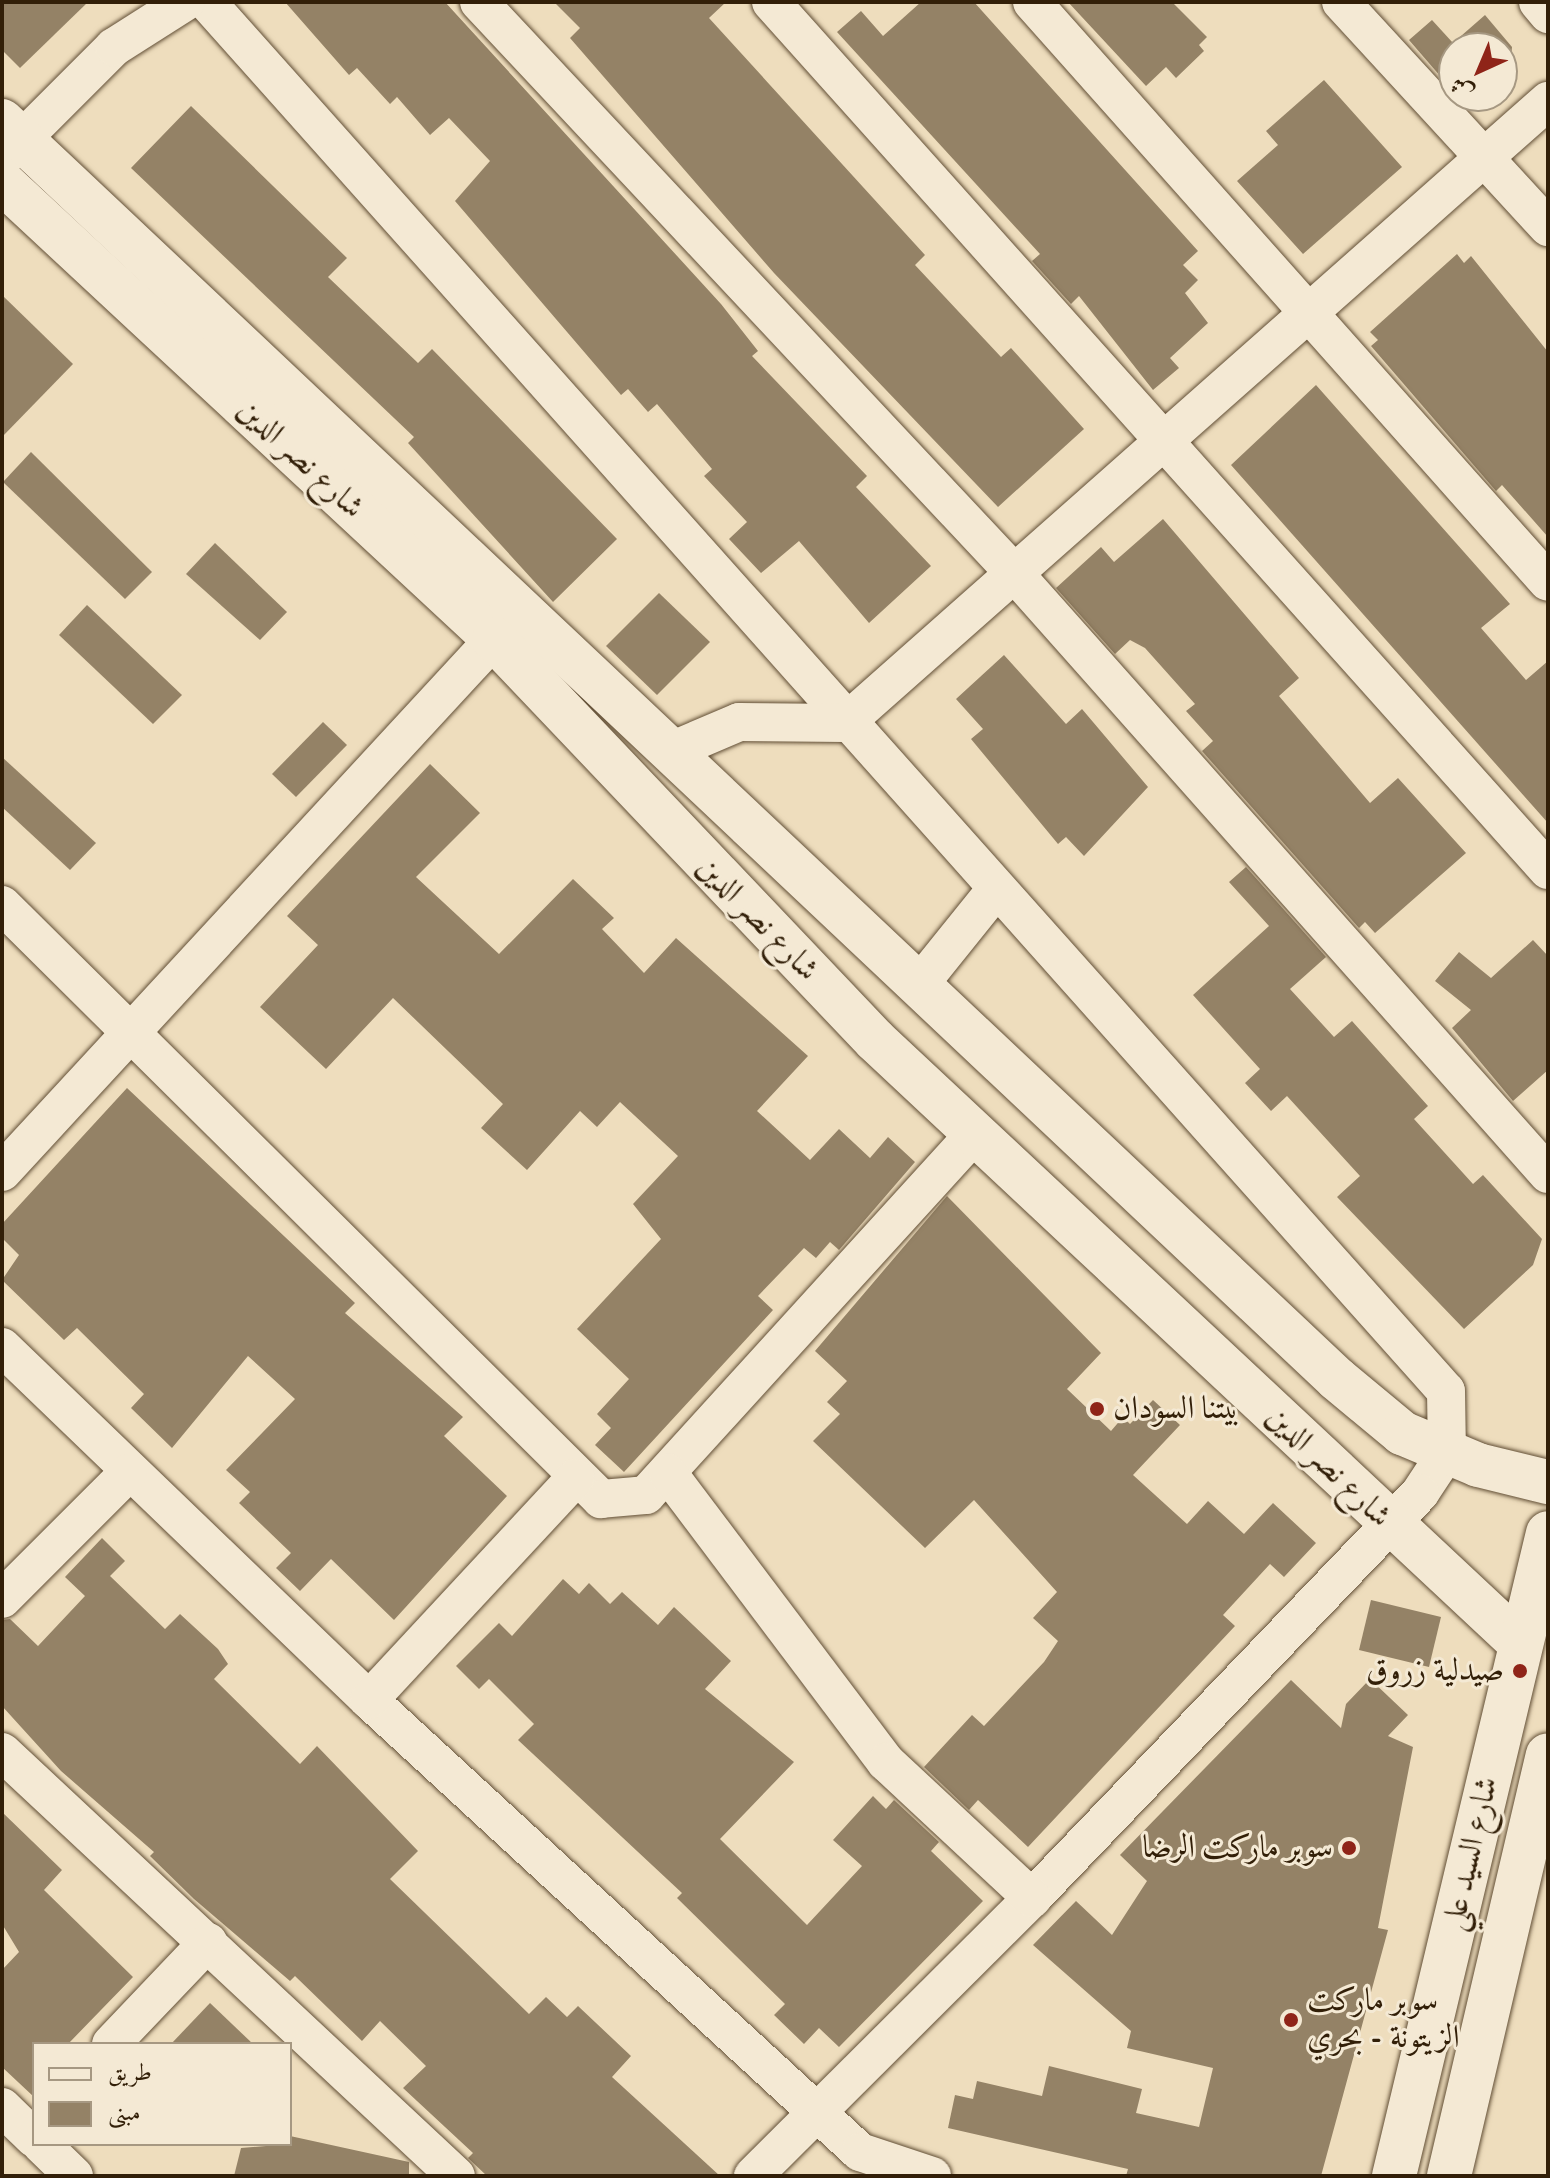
<!DOCTYPE html>
<html>
<head>
<meta charset="utf-8">
<style>
  body { margin:0 }
  #map { position:relative; width:1550px; height:2178px; overflow:hidden; background:#eeddbd; font-family:"IM FELL DW Pica",Amiri,serif }
  div>[style] { position:absolute }
  .building>* { inset:0; background:#948266 }
  .roads { filter:drop-shadow(0 0 2px #614e35) drop-shadow(0 0 2px #614e35) }
  .minor>* { height:38px; margin:-19px; padding:0 19px; transform-origin:19px; border-radius:19px; background:#f4e9d4 }
  .tertiary>* { height:44px; margin:-22px; padding:0 22px; transform-origin:22px; border-radius:22px; background:#f4e9d4 }
  .secondary>* { height:44px; margin:-22px; padding:0 22px; transform-origin:22px; border-radius:22px; background:#f4e9d4 }
  .dots>* { width:22px; height:22px; translate:-50% -50%; box-sizing:border-box; border:4px solid #f4e9d4; border-radius:50% }
  span { translate:-50% -50%; white-space:nowrap; text-align:center; line-height:1.15; -webkit-text-stroke:6px #f4e9d4; paint-order:stroke }
  .street-label { font-size:32px; color:#321f08 }
  .poi-label { font-size:32px; color:#321f08 }
  .left { translate:0 -50%; text-align:left }
  .right { translate:-100% -50%; text-align:right }
  .frame { position:absolute; inset:0; border:4px solid #321f08; pointer-events:none }
  .legend { position:absolute; left:32px; top:2042px; width:260px; height:104px; box-sizing:border-box; background:#f4e9d4; border:2px solid #a69882; margin:0; padding:10px 14px; list-style:none; font-size:24px; color:#321f08 }
  .legend li { display:flex; align-items:center; gap:16px; height:40px }
  .legend b { width:40px; border:2px solid #a69882 }
  .north { position:absolute; left:1438px; top:32px; width:80px; height:80px; box-sizing:border-box; background:#f4e9d4; border:2px solid #a69882; border-radius:50%; rotate:224deg; font-size:22px; font-weight:700; line-height:32px; text-align:center; color:#321f08 }
  .north::after { content:''; display:block; margin:auto; width:28px; height:36px; background:#8f2418; clip-path:polygon(50% 0,100% 100%,50% 72%,0 100%) }
</style>
</head>
<body>
<div id="map">
  <div class="building">
    <div style="clip-path:polygon(2px 2px,88px 2px,20px 68px,2px 50px)"></div>
    <div style="clip-path:polygon(285px 2px,445px 2px,721px 304px,758px 351px,752px 356px,867px 476px,856px 487px,931px 566px,869px 623px,799px 541px,761px 573px,729px 539px,747px 522px,704px 476px,712px 469px,657px 404px,648px 412px,628px 389px,621px 395px,455px 201px,490px 161px,449px 118px,430px 135px,397px 97px,390px 104px,357px 68px,349px 75px)"></div>
    <div style="clip-path:polygon(554px 2px,726px 2px,709px 18px,925px 255px,915px 265px,1001px 357px,1011px 348px,1084px 429px,998px 507px,774px 273px,570px 38px,580px 28px)"></div>
    <div style="clip-path:polygon(921px 2px,974px 2px,1198px 251px,1183px 265px,1198px 280px,1185px 293px,1208px 323px,1170px 358px,1179px 368px,1153px 390px,1079px 296px,1071px 304px,1032px 261px,1040px 254px,837px 32px,861px 11px,883px 36px)"></div>
    <div style="clip-path:polygon(1068px 2px,1172px 2px,1207px 37px,1199px 45px,1204px 51px,1176px 78px,1166px 67px,1146px 86px)"></div>
    <div style="clip-path:polygon(1485px 15px,1512px 47px,1511px 58px,1502px 65px,1502px 48px,1454px 48px,1454px 92px,1409px 40px,1432px 20px,1453px 43px)"></div>
    <div style="clip-path:polygon(1324px 80px,1402px 167px,1303px 254px,1237px 181px,1278px 145px,1266px 131px)"></div>
    <div style="clip-path:polygon(191px 106px,347px 258px,328px 277px,418px 363px,432px 349px,617px 539px,553px 602px,408px 443px,414px 437px,131px 168px)"></div>
    <div style="clip-path:polygon(1457px 254px,1464px 263px,1471px 256px,1548px 352px,1548px 537px,1502px 485px,1496px 491px,1371px 346px,1378px 340px,1370px 332px)"></div>
    <div style="clip-path:polygon(2px 295px,73px 364px,2px 437px)"></div>
    <div style="clip-path:polygon(1316px 385px,1510px 604px,1481px 628px,1526px 680px,1548px 661px,1548px 823px,1231px 465px)"></div>
    <div style="clip-path:polygon(31px 452px,152px 572px,125px 599px,3px 482px)"></div>
    <div style="clip-path:polygon(1163px 519px,1299px 678px,1279px 696px,1370px 803px,1398px 778px,1466px 853px,1375px 933px,1365px 922px,1359px 928px,1202px 751px,1213px 741px,1186px 711px,1195px 704px,1145px 648px,1130px 640px,1115px 654px,1056px 588px,1101px 547px,1114px 562px)"></div>
    <div style="clip-path:polygon(215px 543px,287px 612px,260px 640px,186px 574px)"></div>
    <div style="clip-path:polygon(659px 593px,710px 642px,657px 695px,606px 646px)"></div>
    <div style="clip-path:polygon(87px 605px,182px 695px,153px 724px,59px 635px)"></div>
    <div style="clip-path:polygon(1004px 655px,1066px 724px,1082px 709px,1148px 787px,1084px 856px,1066px 837px,1058px 844px,971px 739px,983px 729px,956px 699px)"></div>
    <div style="clip-path:polygon(323px 722px,347px 745px,296px 797px,272px 774px)"></div>
    <div style="clip-path:polygon(2px 757px,96px 843px,70px 870px,2px 807px)"></div>
    <div style="clip-path:polygon(430px 764px,480px 813px,416px 877px,499px 954px,573px 879px,614px 918px,602px 929px,644px 973px,676px 938px,808px 1056px,757px 1111px,810px 1160px,839px 1129px,870px 1158px,888px 1137px,915px 1162px,839px 1250px,830px 1242px,816px 1258px,804px 1248px,758px 1296px,773px 1310px,624px 1472px,595px 1445px,611px 1428px,597px 1414px,629px 1379px,577px 1329px,661px 1239px,633px 1204px,678px 1156px,620px 1102px,597px 1127px,580px 1111px,527px 1170px,481px 1128px,503px 1104px,393px 998px,326px 1069px,260px 1007px,318px 945px,287px 916px)"></div>
    <div style="clip-path:polygon(1246px 867px,1326px 957px,1290px 989px,1334px 1037px,1352px 1021px,1428px 1106px,1414px 1119px,1473px 1184px,1483px 1175px,1542px 1239px,1533px 1265px,1464px 1329px,1337px 1197px,1360px 1176px,1287px 1096px,1271px 1111px,1245px 1083px,1260px 1069px,1193px 995px,1269px 926px,1229px 882px)"></div>
    <div style="clip-path:polygon(1533px 940px,1548px 956px,1548px 1070px,1513px 1101px,1452px 1028px,1471px 1010px,1435px 981px,1459px 952px,1491px 978px)"></div>
    <div style="clip-path:polygon(127px 1088px,355px 1303px,345px 1313px,463px 1417px,444px 1436px,507px 1496px,394px 1620px,331px 1559px,300px 1591px,276px 1568px,291px 1553px,239px 1503px,250px 1492px,226px 1470px,295px 1399px,248px 1356px,172px 1448px,131px 1408px,144px 1394px,77px 1328px,64px 1340px,2px 1280px,19px 1255px,2px 1238px,2px 1224px)"></div>
    <div style="clip-path:polygon(947px 1196px,1101px 1353px,1067px 1389px,1111px 1431px,1123px 1417px,1130px 1424px,1153px 1400px,1180px 1425px,1133px 1475px,1187px 1524px,1208px 1501px,1244px 1534px,1273px 1503px,1316px 1543px,1284px 1577px,1270px 1564px,1223px 1615px,1235px 1626px,1028px 1847px,978px 1800px,969px 1810px,924px 1767px,972px 1715px,984px 1726px,1044px 1662px,1058px 1641px,1033px 1618px,1057px 1592px,974px 1500px,925px 1548px,813px 1441px,840px 1414px,827px 1402px,847px 1381px,815px 1351px)"></div>
    <div style="clip-path:polygon(102px 1538px,125px 1561px,110px 1576px,165px 1629px,180px 1614px,218px 1649px,228px 1664px,214px 1679px,300px 1764px,317px 1746px,418px 1851px,390px 1879px,529px 2014px,546px 1997px,567px 2017px,578px 2006px,631px 2056px,612px 2077px,720px 2176px,487px 2176px,468px 2158px,473px 2153px,403px 2088px,426px 2066px,380px 2021px,362px 2041px,295px 1976px,290px 1981px,194px 1899px,150px 1856px,154px 1852px,61px 1771px,2px 1706px,2px 1620px,10px 1619px,38px 1646px,85px 1596px,65px 1577px)"></div>
    <div style="clip-path:polygon(563px 1579px,579px 1594px,589px 1583px,610px 1604px,622px 1592px,658px 1625px,674px 1607px,731px 1661px,705px 1689px,794px 1762px,720px 1839px,807px 1925px,862px 1866px,833px 1840px,873px 1796px,886px 1809px,894px 1800px,939px 1842px,931px 1851px,983px 1901px,839px 2047px,819px 2028px,804px 2044px,774px 2015px,785px 2004px,677px 1898px,682px 1893px,518px 1740px,534px 1724px,489px 1679px,479px 1689px,456px 1666px,499px 1623px,512px 1636px)"></div>
    <div style="clip-path:polygon(1371px 1600px,1441px 1617px,1429px 1667px,1359px 1650px)"></div>
    <div style="clip-path:polygon(1370px 1679px,1408px 1715px,1388px 1736px,1413px 1747px,1378px 1928px,1388px 1930px,1321px 2176px,1126px 2176px,1128px 2169px,948px 2128px,955px 2095px,973px 2099px,977px 2081px,1042px 2096px,1049px 2066px,1142px 2089px,1136px 2113px,1199px 2127px,1213px 2068px,1127px 2048px,1131px 2031px,1033px 1945px,1076px 1901px,1112px 1935px,1147px 1881px,1120px 1855px,1291px 1680px,1341px 1728px,1346px 1704px)"></div>
    <div style="clip-path:polygon(2px 1812px,62px 1870px,44px 1890px,133px 1977px,68px 2044px,34px 2044px,34px 2097px,2px 2067px,2px 1970px,19px 1952px,2px 1924px)"></div>
    <div style="clip-path:polygon(210px 2003px,253px 2044px,171px 2044px)"></div>
    <div style="clip-path:polygon(290px 2136px,409px 2162px,409px 2176px,234px 2176px,241px 2148px,290px 2144px)"></div>
  </div>
  <div class="roads">
    <div class="minor">
      <div style="left:207px;top:2px;width:1861px;rotate:48.27deg"></div>
      <div style="left:1446px;top:1391px;width:61px;rotate:89.1deg"></div>
      <div style="left:1447px;top:1452px;width:49px;rotate:123.4deg"></div>
      <div style="left:1420px;top:1493px;width:561px;rotate:133.77deg"></div>
      <div style="left:1032px;top:1898px;width:394px;rotate:135.1deg"></div>
      <div style="left:479px;top:2px;width:782px;rotate:46.86deg"></div>
      <div style="left:1014px;top:573px;width:804px;rotate:48.38deg"></div>
      <div style="left:771px;top:2px;width:1165px;rotate:48.17deg"></div>
      <div style="left:1032px;top:2px;width:776px;rotate:48.34deg"></div>
      <div style="left:1341px;top:2px;width:306px;rotate:47.4deg"></div>
      <div style="left:1538px;top:2px;width:16px;rotate:50deg"></div>
      <div style="left:2px;top:159px;width:158px;rotate:-45deg"></div>
      <div style="left:114px;top:47px;width:84px;rotate:-32.4deg"></div>
      <div style="left:671px;top:751px;width:74px;rotate:-23.1deg"></div>
      <div style="left:739px;top:722px;width:106px;rotate:0.5deg"></div>
      <div style="left:845px;top:723px;width:939px;rotate:-41.5deg"></div>
      <div style="left:2px;top:905px;width:844px;rotate:44.76deg"></div>
      <div style="left:601px;top:1499px;width:45px;rotate:-5.1deg"></div>
      <div style="left:646px;top:1495px;width:489px;rotate:-47.7deg"></div>
      <div style="left:919px;top:985px;width:124px;rotate:-51.2deg"></div>
      <div style="left:2px;top:1172px;width:725px;rotate:-47.29deg"></div>
      <div style="left:2px;top:1347px;width:509px;rotate:43.89deg"></div>
      <div style="left:369px;top:1700px;width:667px;rotate:42.63deg"></div>
      <div style="left:860px;top:2152px;width:76px;rotate:18.4deg"></div>
      <div style="left:668px;top:1473px;width:362px;rotate:53deg"></div>
      <div style="left:886px;top:1762px;width:200px;rotate:43deg"></div>
      <div style="left:2px;top:1599px;width:178px;rotate:-45deg"></div>
      <div style="left:369px;top:1700px;width:303px;rotate:-47.1deg"></div>
      <div style="left:2px;top:1752px;width:621px;rotate:43.04deg"></div>
      <div style="left:111px;top:2044px;width:141px;rotate:-46.4deg"></div>
      <div style="left:2px;top:2107px;width:45px;rotate:44.1deg"></div>
      <div style="left:41px;top:2144px;width:46px;rotate:44.1deg"></div>
    </div>
    <div class="tertiary">
      <div style="left:2px;top:121px;width:1834px;rotate:43.3deg"></div>
      <div style="left:1337px;top:1379px;width:85px;rotate:39.7deg"></div>
      <div style="left:1402px;top:1433px;width:82px;rotate:22.8deg"></div>
      <div style="left:1478px;top:1465px;width:72px;rotate:13.7deg"></div>
      <div style="left:2px;top:182px;width:672px;rotate:42.89deg"></div>
      <div style="left:494px;top:639px;width:553px;rotate:46.47deg"></div>
      <div style="left:875px;top:1040px;width:884px;rotate:43.08deg"></div>
    </div>
    <div class="secondary">
      <div style="left:1394px;top:2176px;width:661px;rotate:-76.53deg"></div>
      <div style="left:1449px;top:2176px;width:432px;rotate:-76.8deg"></div>
    </div>
  </div>
  <div class="dots">
    <div style="left:1097px;top:1409px;background:#8f2418"></div>
    <div style="left:1520px;top:1671px;background:#8f2418"></div>
    <div style="left:1349px;top:1848px;background:#8f2418"></div>
    <div style="left:1291px;top:2020px;background:#8f2418"></div>
  </div>
  <div class="street-label">
    <span style="left:300px;top:459px;rotate:43deg">شارع نصر الدين</span>
    <span style="left:757px;top:919px;rotate:46deg">شارع نصر الدين</span>
    <span style="left:1328px;top:1467px;rotate:44deg">شارع نصر الدين</span>
    <span style="left:1471px;top:1854px;rotate:-77deg">شارع السيد علي</span>
  </div>
  <div class="poi-label">
    <span class="left" style="left:1113px;top:1409px">بيتنا السودان</span>
    <span class="right" style="left:1504px;top:1671px">صيدلية زروق</span>
    <span class="right" style="left:1333px;top:1848px">سوبر ماركت الرضا</span>
    <span class="left" style="left:1307px;top:2020px">سوبر ماركت<br>الزيتونة - بحري</span>
  </div>
  <div class="frame"></div>
  <ul class="legend">
  <li><b style="height:10px;background:#f4e9d4"></b>طريق</li>
  <li><b style="height:22px;background:#948266"></b>مبنى</li>
  </ul>
  <div class="north">ش</div>
</div>
</body>
</html>
